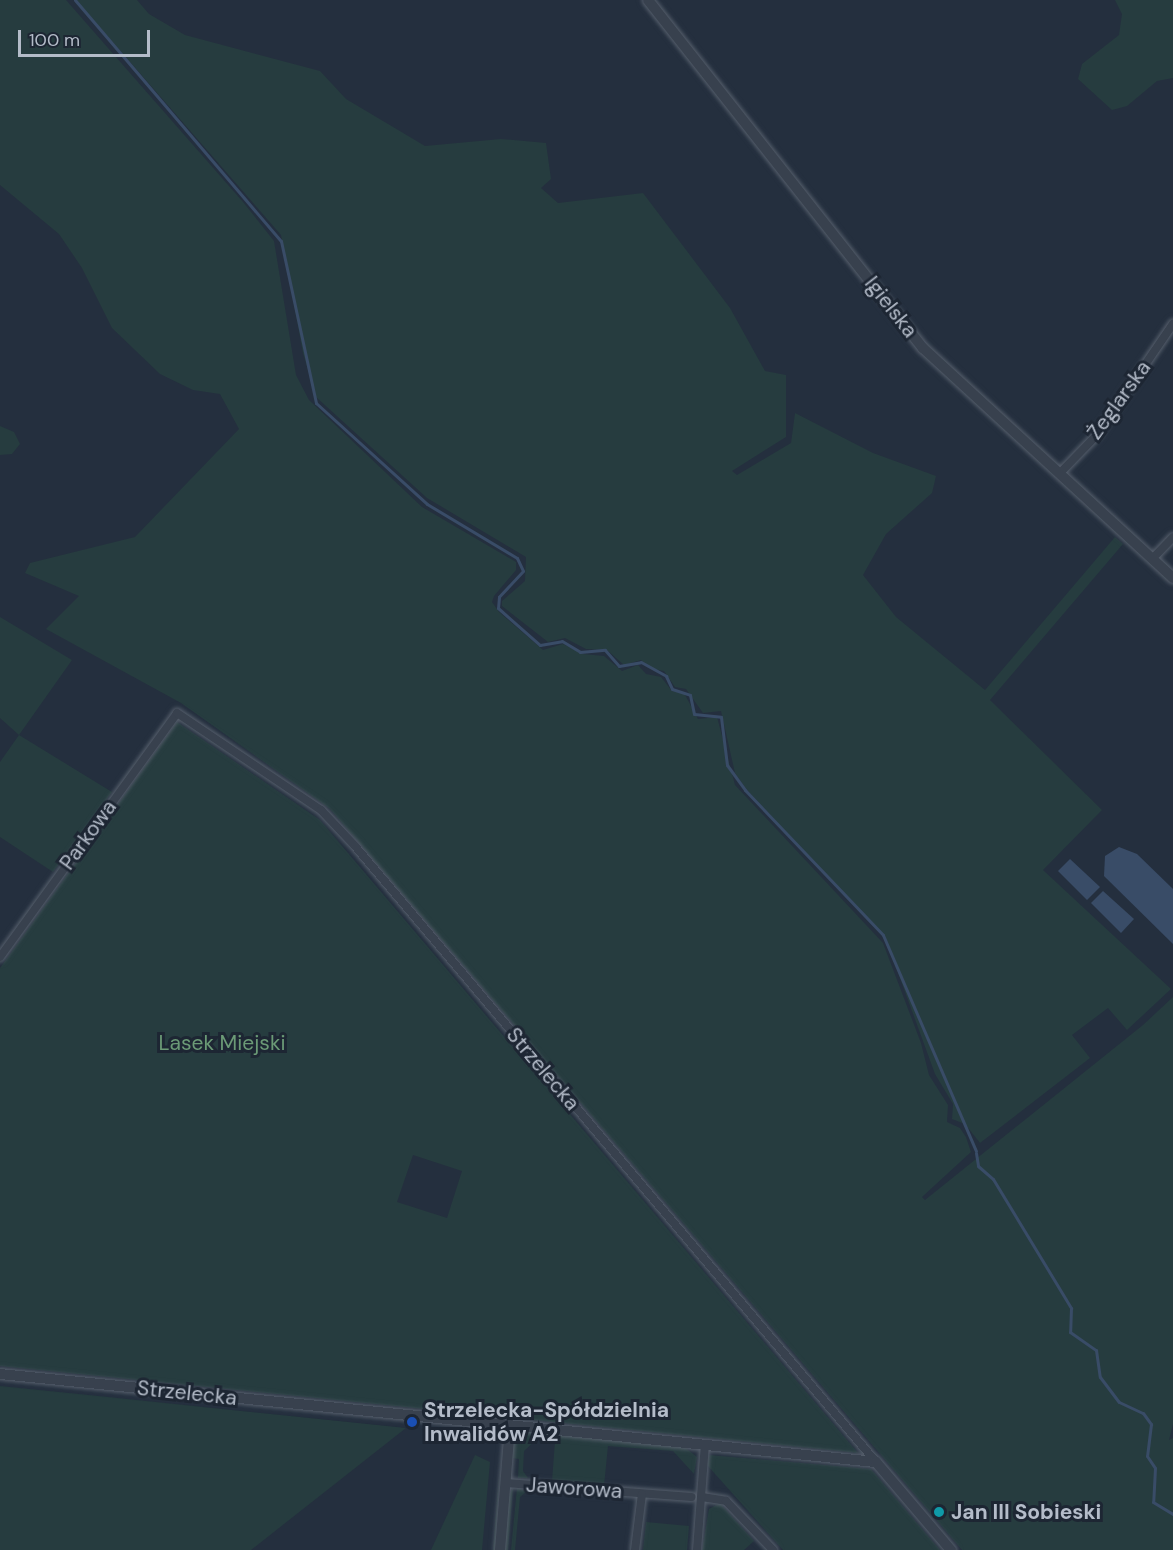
<!DOCTYPE html>
<html>
<head>
<meta charset="utf-8">
<style>
  body { margin:0 }
  #map { position:relative; width:1173px; height:1550px; overflow:hidden; background:#242f3e; font-family:"DM Sans",sans-serif }
  div>[style] { position:absolute }
  .green>* { inset:0; background:#263c3f }
  .water>* { inset:0; background:#394c67 }
  .stream>* { height:3px; margin:-1.5px; padding:0 1.5px; transform-origin:1.5px; border-radius:1.5px; background:#394c67 }
  .roads { filter:drop-shadow(0 0 2px #565f6c) drop-shadow(0 0 2px #565f6c) }
  .minor>* { height:8px; margin:-4px; padding:0 4px; transform-origin:4px; border-radius:4px; background:#38414e }
  .tertiary>* { height:10px; margin:-5px; padding:0 5px; transform-origin:5px; border-radius:5px; background:#38414e }
  .dots>* { width:16px; height:16px; translate:-50% -50%; box-sizing:border-box; border:3px solid #1d2633; border-radius:50% }
  span { translate:-50% -50%; white-space:nowrap; text-align:center; line-height:1.15; -webkit-text-stroke:6px #1d2633; paint-order:stroke }
  .street-label { font-size:21px; color:#b4bcc9 }
  .park-label { font-size:21px; color:#6b9a76 }
  .poi-label { font-size:21px; color:#b4bcc9; font-weight:700 }
  .left { translate:0 -50%; text-align:left }
  .scale { position:absolute; left:18px; top:30px; width:132px; height:27px; box-sizing:border-box; border:3px solid #b4bcc9; border-top:0; padding-left:8px; font-size:18px; line-height:21px; white-space:nowrap; color:#b4bcc9; -webkit-text-stroke:4px #1d2633; paint-order:stroke }
</style>
</head>
<body>
<div id="map">
  <div class="green">
    <div style="clip-path:polygon(0 0,66px 0,243px 202px,274px 241px,296px 375px,309px 400px,422px 507px,516px 562px,516px 570px,494px 596px,492px 602px,499px 612px,543px 650px,563px 644px,583px 654px,604px 656px,622px 671px,638px 665px,646px 674px,661px 677px,672px 691px,684px 693px,698px 719px,717px 717px,735px 785px,883px 943px,921px 1043px,929px 1075px,948px 1105px,947px 1122px,960px 1128px,966px 1137px,971px 1152px,922px 1197px,925px 1200px,1143px 1025px,1173px 997px,1173px 1424px,1169px 1440px,1173px 1438px,1173px 1550px,962px 1550px,330px 809px,181px 703px,46px 629px,79px 596px,25px 573px,30px 563px,135px 537px,239px 429px,220px 394px,193px 390px,160px 374px,112px 328px,82px 268px,59px 234px,0 185px)"></div>
    <div style="clip-path:polygon(76px 0,137px 0,149px 14px,185px 35px,320px 71px,346px 99px,425px 146px,501px 139px,546px 143px,551px 179px,541px 188px,558px 203px,643px 193px,730px 308px,765px 371px,786px 375px,786px 437px,732px 471px,737px 475px,791px 443px,795px 413px,873px 453px,936px 476px,932px 493px,886px 534px,863px 575px,896px 617px,985px 690px,1115px 537px,1123px 544px,990px 700px,1102px 810px,1043px 870px,1171px 989px,1127px 1030px,1108px 1008px,1072px 1035px,1090px 1058px,980px 1143px,965px 1124px,952px 1119px,953px 1104px,935px 1074px,885px 937px,747px 790px,735px 773px,721px 711px,703px 713px,686px 689px,675px 687px,664px 671px,649px 668px,641px 660px,624px 665px,607px 650px,586px 649px,565px 638px,548px 642px,502px 606px,502px 601px,525px 581px,526px 557px,427px 498px,316px 397px,303px 353px,281px 235px)"></div>
    <div style="clip-path:polygon(1115px 0,1173px 0,1173px 78px,1157px 81px,1127px 106px,1112px 110px,1078px 79px,1082px 64px,1119px 35px,1122px 14px)"></div>
    <div style="clip-path:polygon(0 426px,14px 432px,20px 444px,12px 454px,0 455px)"></div>
    <div style="clip-path:polygon(0 617px,72px 660px,19px 735px,112px 792px,53px 872px,0 837px,0 762px,19px 735px,0 718px)"></div>
    <div style="clip-path:polygon(evenodd,177px 722px,320px 820px,858px 1453px,0 1366px,0 968px,177px 722px,413px 1155px,462px 1171px,447px 1218px,397px 1202px,413px 1155px)"></div>
    <div style="clip-path:polygon(0 1386px,108px 1397px,406px 1428px,251px 1550px,0 1550px)"></div>
    <div style="clip-path:polygon(530px 1431px,683px 1446px,697px 1457px,694px 1474px,673px 1451px,608px 1446px,604px 1486px,552px 1481px,555px 1441px,537px 1439px,524px 1451px,523px 1471px,528px 1478px,518px 1478px,519px 1459px,512px 1458px,514px 1440px,520px 1433px)"></div>
    <div style="clip-path:polygon(475px 1455px,490px 1462px,482px 1550px,431px 1550px)"></div>
    <div style="clip-path:polygon(709px 1455px,871px 1469px,940px 1550px,783px 1550px,707px 1465px)"></div>
    <div style="clip-path:polygon(500px 1463px,495px 1550px,493px 1550px)"></div>
    <div style="clip-path:polygon(513px 1488px,508px 1550px,505px 1550px,509px 1494px)"></div>
    <div style="clip-path:polygon(517px 1488px,527px 1491px,520px 1497px,515px 1550px,511px 1550px)"></div>
    <div style="clip-path:polygon(720px 1503px,754px 1541px,744px 1550px,702px 1550px,709px 1509px)"></div>
    <div style="clip-path:polygon(646px 1522px,689px 1526px,687px 1550px,643px 1550px)"></div>
  </div>
  <div class="water">
    <div style="clip-path:polygon(1119px 847px,1137px 854px,1173px 889px,1173px 944px,1104px 876px,1105px 856px)"></div>
    <div style="clip-path:polygon(1070px 859px,1100px 887px,1087px 900px,1058px 871px)"></div>
    <div style="clip-path:polygon(1103px 891px,1134px 919px,1121px 933px,1091px 903px)"></div>
  </div>
  <div class="stream">
    <div style="left:75px;top:0;width:317px;rotate:49.5deg"></div>
    <div style="left:281px;top:241px;width:166px;rotate:77.8deg"></div>
    <div style="left:316px;top:403px;width:150px;rotate:42.3deg"></div>
    <div style="left:427px;top:504px;width:105px;rotate:31deg"></div>
    <div style="left:517px;top:558px;width:14px;rotate:65deg"></div>
    <div style="left:523px;top:571px;width:35px;rotate:133deg"></div>
    <div style="left:499px;top:597px;width:11px;rotate:95deg"></div>
    <div style="left:498px;top:608px;width:56px;rotate:41.4deg"></div>
    <div style="left:540px;top:645px;width:22px;rotate:-10deg"></div>
    <div style="left:562px;top:641px;width:21px;rotate:31deg"></div>
    <div style="left:580px;top:652px;width:25px;rotate:-5deg"></div>
    <div style="left:605px;top:650px;width:21px;rotate:49deg"></div>
    <div style="left:619px;top:666px;width:22px;rotate:-10deg"></div>
    <div style="left:641px;top:662px;width:29px;rotate:29deg"></div>
    <div style="left:666px;top:676px;width:14px;rotate:65deg"></div>
    <div style="left:672px;top:689px;width:19px;rotate:18deg"></div>
    <div style="left:690px;top:695px;width:19px;rotate:78deg"></div>
    <div style="left:694px;top:714px;width:27px;rotate:6deg"></div>
    <div style="left:721px;top:717px;width:48px;rotate:82.9deg"></div>
    <div style="left:727px;top:765px;width:31px;rotate:54deg"></div>
    <div style="left:745px;top:790px;width:200px;rotate:46.4deg"></div>
    <div style="left:883px;top:935px;width:235px;rotate:66.7deg"></div>
    <div style="left:976px;top:1153px;width:13px;rotate:81deg"></div>
    <div style="left:978px;top:1166px;width:20px;rotate:41deg"></div>
    <div style="left:993px;top:1179px;width:151px;rotate:58.8deg"></div>
    <div style="left:1071px;top:1308px;width:24px;rotate:92deg"></div>
    <div style="left:1070px;top:1332px;width:32px;rotate:35deg"></div>
    <div style="left:1096px;top:1350px;width:27px;rotate:82deg"></div>
    <div style="left:1100px;top:1377px;width:31px;rotate:53deg"></div>
    <div style="left:1119px;top:1402px;width:26px;rotate:25deg"></div>
    <div style="left:1143px;top:1413px;width:14px;rotate:54deg"></div>
    <div style="left:1151px;top:1424px;width:32px;rotate:97deg"></div>
    <div style="left:1147px;top:1456px;width:14px;rotate:56deg"></div>
    <div style="left:1155px;top:1468px;width:34px;rotate:93deg"></div>
    <div style="left:1153px;top:1502px;width:23px;rotate:31deg"></div>
  </div>
  <div class="roads">
    <div class="minor">
      <div style="left:1060px;top:473px;width:53px;rotate:-45.8deg"></div>
      <div style="left:1097px;top:435px;width:135px;rotate:-55.6deg"></div>
      <div style="left:1152px;top:559px;width:30px;rotate:-46deg"></div>
      <div style="left:0;top:957px;width:301px;rotate:-54deg"></div>
      <div style="left:177px;top:713px;width:174px;rotate:34deg"></div>
      <div style="left:321px;top:810px;width:50px;rotate:46.6deg"></div>
      <div style="left:355px;top:846px;width:807px;rotate:49.78deg"></div>
      <div style="left:506px;top:1483px;width:186px;rotate:4.3deg"></div>
      <div style="left:702px;top:1497px;width:24px;rotate:9deg"></div>
      <div style="left:726px;top:1501px;width:68px;rotate:46.2deg"></div>
      <div style="left:635px;top:1550px;width:56px;rotate:-82.9deg"></div>
      <div style="left:697px;top:1550px;width:106px;rotate:-85.7deg"></div>
    </div>
    <div class="tertiary">
      <div style="left:648px;top:0;width:444px;rotate:51.7deg"></div>
      <div style="left:923px;top:348px;width:340px;rotate:42.6deg"></div>
      <div style="left:0;top:1374px;width:880px;rotate:5.74deg"></div>
      <div style="left:876px;top:1462px;width:116px;rotate:49.6deg"></div>
      <div style="left:500px;top:1550px;width:125px;rotate:-85.4deg"></div>
    </div>
  </div>
  <div class="dots">
    <div style="left:412px;top:1422px;background:#1a4fb4"></div>
    <div style="left:939px;top:1512px;background:#0f9aa8"></div>
  </div>
  <div class="street-label">
    <span style="left:891px;top:307px;rotate:52deg">Igielska</span>
    <span style="left:1119px;top:400px;rotate:-54deg">Żeglarska</span>
    <span style="left:88px;top:835px;rotate:-54deg">Parkowa</span>
    <span style="left:543px;top:1069px;rotate:50deg">Strzelecka</span>
    <span style="left:187px;top:1393px;rotate:6deg">Strzelecka</span>
    <span style="left:574px;top:1488px;rotate:4deg">Jaworowa</span>
  </div>
  <div class="park-label">
    <span style="left:222px;top:1043px">Lasek Miejski</span>
  </div>
  <div class="poi-label">
    <span class="left" style="left:424px;top:1422px">Strzelecka-Spółdzielnia<br>Inwalidów A2</span>
    <span class="left" style="left:951px;top:1512px">Jan III Sobieski</span>
  </div>
  <div class="scale">100 m</div>
</div>
</body>
</html>
